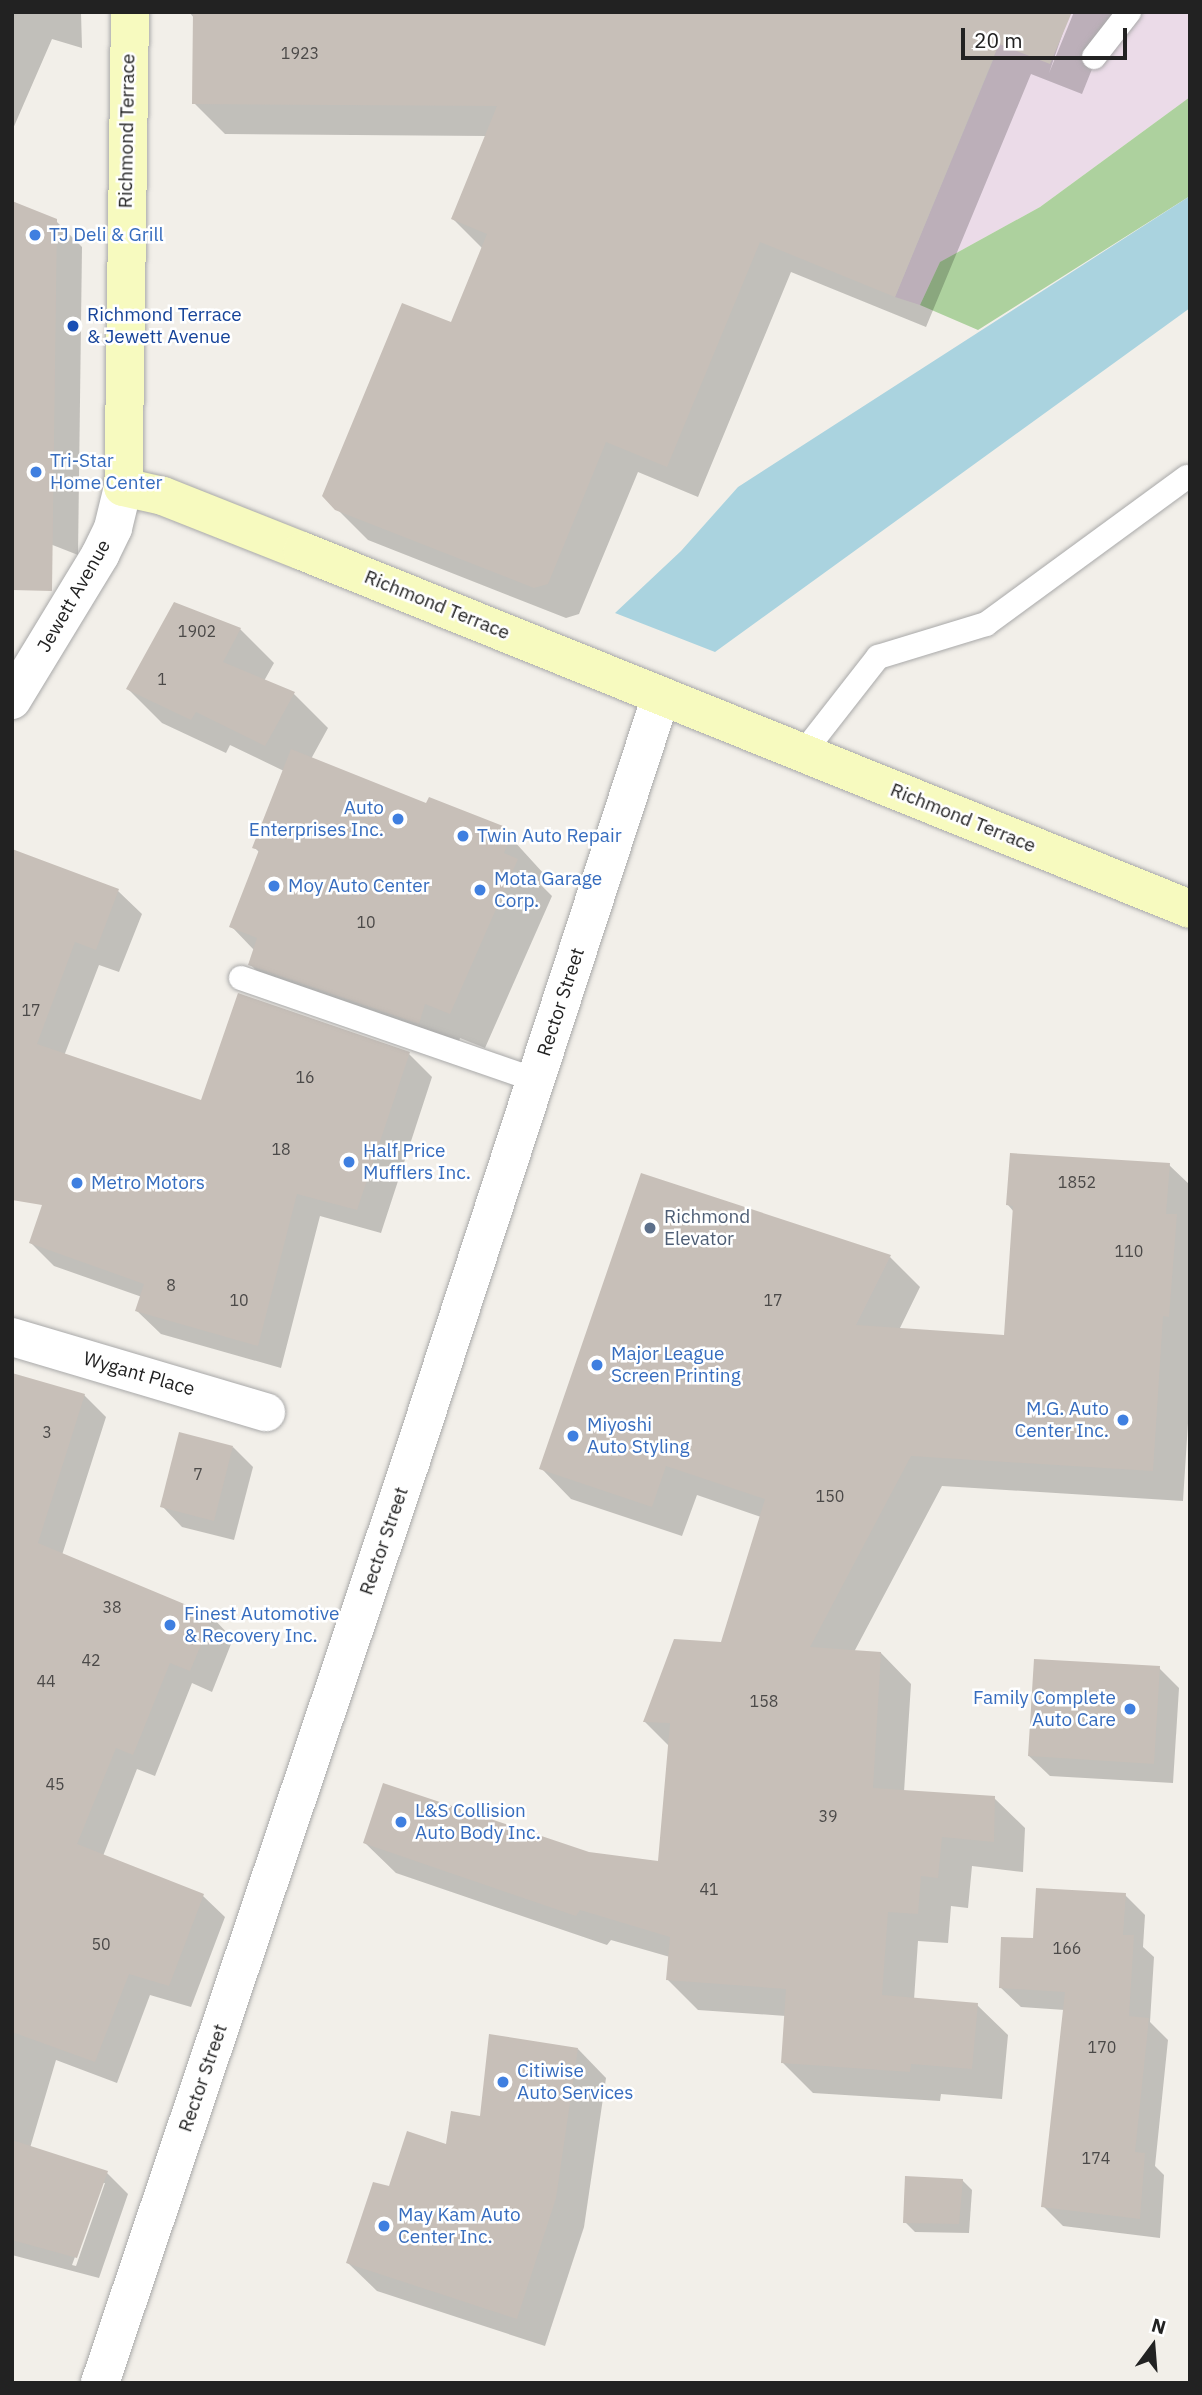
<!DOCTYPE html>
<html>
<head>
<meta charset="utf-8">
<style>
  body { margin:0 }
  #map { position:relative; width:1202px; height:2395px; overflow:hidden; background:#f2efe9; font-family:"IBM Plex Sans",sans-serif }
  div>[style] { position:absolute }
  .industrial>* { inset:0; background:#ebdbe8 }
  .forest>* { inset:0; background:#add19e }
  .water>* { inset:0; background:#aad3df }
  .shadow>* { inset:0; background:#0003 }
  .building>* { inset:0; background:#c7bfb8 }
  .roads { filter:drop-shadow(0 0 2px #a9a9a9) drop-shadow(0 0 2px #a9a9a9) }
  .service>* { height:24px; margin:-12px; padding:0 12px; transform-origin:12px; border-radius:12px; background:#fff }
  .minor>* { height:38px; margin:-19px; padding:0 19px; transform-origin:19px; border-radius:19px; background:#fff }
  .tertiary>* { height:38px; margin:-19px; padding:0 19px; transform-origin:19px; border-radius:19px; background:#fff }
  .secondary>* { height:38px; margin:-19px; padding:0 19px; transform-origin:19px; border-radius:19px; background:#f7fabf }
  .dots>* { width:19px; height:19px; translate:-50% -50%; box-sizing:border-box; border:4px solid #fff; border-radius:50% }
  span { translate:-50% -50%; white-space:nowrap; text-align:center; line-height:1.15; -webkit-text-stroke:5px #fff; paint-order:stroke }
  .number-label { font-size:16px; color:#4b4948 }
  .number-label span { -webkit-text-stroke-width:0 }
  .street-label { font-size:19px; color:#222 }
  .shop-label { font-size:19px; color:#366cbe }
  .left { translate:0 -50%; text-align:left }
  .right { translate:-100% -50%; text-align:right }
  .transit-label { font-size:19px; color:#164399 }
  .service-label { font-size:19px; color:#4e5e75 }
  .frame { position:absolute; inset:0; border:14px solid #222; pointer-events:none }
  .north { position:absolute; left:1118px; top:2311px; width:70px; height:70px; -webkit-text-stroke:5px #fff; paint-order:stroke; rotate:16deg; font-size:19px; font-weight:700; line-height:28px; text-align:center; color:#222 }
  .north::after { content:''; display:block; margin:auto; width:24px; height:32px; background:#222; clip-path:polygon(50% 0,100% 100%,50% 72%,0 100%) }
  .scale { position:absolute; left:961px; top:28px; width:166px; height:32px; box-sizing:border-box; border:4px solid #222; border-top:0; padding-left:9px; font-size:21px; line-height:24px; white-space:nowrap; color:#222; -webkit-text-stroke:5px #fff; paint-order:stroke }
</style>
</head>
<body>
<div id="map">
  <div class="industrial">
    <div style="clip-path:polygon(878px 12px,1190px 12px,1190px 97px,1040px 207px,940px 262px,920px 305px,895px 297px,993px 60px)"></div>
  </div>
  <div class="forest">
    <div style="clip-path:polygon(1190px 97px,1190px 196px,978px 330px,920px 305px,940px 262px,1040px 207px)"></div>
  </div>
  <div class="water">
    <div style="clip-path:polygon(1190px 196px,1190px 308px,715px 652px,615px 613px,681px 551px,738px 487px)"></div>
  </div>
  <div class="shadow">
    <div style="clip-path:polygon(12px 12px,81px 12px,82px 48px,52px 39px,12px 131px)"></div>
    <div style="clip-path:polygon(189px 12px,1070px 12px,1049px 73px,1074px 12px,1115px 12px,1082px 94px,1031px 74px,926px 327px,791px 272px,698px 497px,638px 472px,579px 614px,566px 618px,368px 540px,336px 508px,452px 325px,483px 249px,453px 219px,486px 136px,225px 134px,194px 103px,195px 19px)"></div>
    <div style="clip-path:polygon(56px 221px,82px 247px,78px 555px,12px 529px)"></div>
    <div style="clip-path:polygon(240px 629px,274px 663px,264px 681px,294px 694px,328px 728px,311px 759px,427px 805px,502px 828px,544px 874px,540px 884px,552px 896px,485px 1048px,460px 1038px,454px 1058px,284px 999px,250px 964px,254px 950px,231px 926px,260px 853px,254px 847px,284px 771px,230px 745px,226px 753px,162px 723px,128px 689px)"></div>
    <div style="clip-path:polygon(12px 850px,118px 891px,142px 914px,119px 972px,99px 965px,64px 1056px,202px 1102px,409px 1054px,432px 1077px,381px 1233px,320px 1216px,281px 1368px,161px 1334px,137px 1311px,142px 1297px,54px 1266px,31px 1243px,69px 1129px,12px 1110px)"></div>
    <div style="clip-path:polygon(1169px 1165px,1190px 1185px,1190px 1392px,1183px 1501px,942px 1486px,854px 1652px,881px 1653px,911px 1684px,904px 1792px,994px 1798px,1025px 1828px,1023px 1872px,972px 1866px,968px 1908px,951px 1906px,948px 1943px,918px 1941px,914px 2000px,977px 2005px,1008px 2035px,1002px 2099px,941px 2094px,940px 2101px,813px 2093px,783px 2063px,786px 2016px,698px 2010px,668px 1980px,670px 1957px,611px 1940px,607px 1945px,396px 1873px,365px 1843px,660px 1863px,669px 1746px,645px 1722px,722px 1644px,761px 1517px,697px 1495px,682px 1536px,571px 1499px,541px 1468px,890px 1257px,920px 1287px,899px 1330px,1006px 1337px,1014px 1212px,1008px 1205px)"></div>
    <div style="clip-path:polygon(evenodd,12px 1374px,84px 1395px,106px 1417px,62px 1555px,212px 1617px,233px 1639px,212px 1692px,192px 1683px,155px 1776px,137px 1769px,103px 1856px,203px 1896px,225px 1917px,191px 2007px,150px 1995px,117px 2083px,56px 2060px,30px 2148px,107px 2173px,128px 2194px,99px 2278px,12px 2255px,12px 1374px,102px 2183px,105px 2183px,76px 2266px,72px 2265px,102px 2183px)"></div>
    <div style="clip-path:polygon(233px 1447px,253px 1467px,234px 1540px,182px 1527px,162px 1506px)"></div>
    <div style="clip-path:polygon(1159px 1668px,1179px 1688px,1173px 1783px,1050px 1776px,1029px 1756px)"></div>
    <div style="clip-path:polygon(1125px 1895px,1145px 1915px,1143px 1947px,1154px 1957px,1150px 2022px,1168px 2040px,1155px 2166px,1164px 2175px,1160px 2238px,1063px 2226px,1043px 2206px,1065px 2010px,1021px 2007px,1000px 1987px,1035px 1940px)"></div>
    <div style="clip-path:polygon(578px 2049px,606px 2078px,584px 2227px,545px 2346px,377px 2291px,348px 2263px,390px 2188px)"></div>
    <div style="clip-path:polygon(962px 2180px,972px 2190px,969px 2233px,915px 2232px,905px 2222px)"></div>
  </div>
  <div class="building">
    <div style="clip-path:polygon(193px 12px,1072px 12px,1050px 64px,999px 44px,895px 297px,760px 242px,667px 467px,606px 442px,548px 584px,534px 588px,335px 510px,322px 496px,402px 303px,451px 322px,487px 234px,451px 219px,497px 106px,192px 104px)"></div>
    <div style="clip-path:polygon(12px 201px,57px 219px,52px 591px,12px 590px)"></div>
    <div style="clip-path:polygon(174px 602px,241px 628px,223px 662px,295px 692px,265px 746px,196px 712px,191px 720px,126px 689px)"></div>
    <div style="clip-path:polygon(291px 749px,426px 803px,429px 797px,503px 826px,500px 834px,510px 838px,504px 853px,518px 859px,450px 1014px,425px 1004px,419px 1024px,248px 965px,257px 938px,229px 927px,259px 850px,252px 848px)"></div>
    <div style="clip-path:polygon(12px 849px,119px 889px,96px 950px,75px 942px,37px 1044px,201px 1100px,238px 993px,410px 1052px,357px 1210px,297px 1194px,258px 1346px,135px 1311px,144px 1284px,29px 1243px,42px 1205px,12px 1200px)"></div>
    <div style="clip-path:polygon(1010px 1153px,1170px 1163px,1166px 1214px,1177px 1214px,1169px 1317px,1163px 1316px,1153px 1471px,911px 1456px,810px 1647px,881px 1652px,873px 1788px,995px 1796px,994px 1842px,942px 1837px,938px 1878px,921px 1876px,918px 1914px,888px 1912px,882px 1995px,978px 2003px,972px 2069px,911px 2064px,910px 2072px,781px 2063px,786px 1989px,666px 1980px,670px 1937px,580px 1910px,576px 1916px,363px 1843px,383px 1783px,589px 1852px,658px 1861px,670px 1723px,643px 1722px,674px 1639px,721px 1642px,765px 1499px,666px 1466px,652px 1507px,539px 1469px,641px 1173px,891px 1255px,856px 1325px,1004px 1335px,1013px 1206px,1006px 1205px)"></div>
    <div style="clip-path:polygon(12px 1373px,85px 1394px,38px 1543px,213px 1616px,190px 1671px,170px 1663px,133px 1755px,116px 1748px,77px 1844px,204px 1894px,169px 1986px,129px 1974px,95px 2062px,12px 2032px)"></div>
    <div style="clip-path:polygon(179px 1432px,233px 1446px,214px 1521px,160px 1507px)"></div>
    <div style="clip-path:polygon(1034px 1659px,1160px 1666px,1154px 1764px,1028px 1756px)"></div>
    <div style="clip-path:polygon(1036px 1888px,1126px 1893px,1123px 1935px,1134px 1935px,1129px 2016px,1149px 2018px,1135px 2152px,1145px 2153px,1140px 2219px,1041px 2207px,1065px 1992px,999px 1988px,1001px 1937px,1033px 1938px)"></div>
    <div style="clip-path:polygon(489px 2034px,578px 2048px,556px 2198px,517px 2319px,346px 2263px,373px 2182px,389px 2186px,407px 2131px,446px 2144px,451px 2111px,480px 2116px)"></div>
    <div style="clip-path:polygon(12px 2140px,108px 2171px,77px 2258px,12px 2240px)"></div>
    <div style="clip-path:polygon(905px 2176px,963px 2179px,959px 2224px,903px 2223px)"></div>
  </div>
  <div class="roads">
    <div class="service">
      <div style="left:1094px;top:57px;width:57px;rotate:-52.1deg"></div>
      <div style="left:803px;top:753px;width:122px;rotate:-52deg"></div>
      <div style="left:878px;top:657px;width:113px;rotate:-17deg"></div>
      <div style="left:986px;top:624px;width:249px;rotate:-36.2deg"></div>
      <div style="left:241px;top:978px;width:312px;rotate:19.1deg"></div>
    </div>
    <div class="minor">
      <div style="left:12px;top:1337px;width:265px;rotate:16.5deg"></div>
      <div style="left:100px;top:2383px;width:973px;rotate:-71.36deg"></div>
      <div style="left:411px;top:1461px;width:805px;rotate:-71.9deg"></div>
    </div>
    <div class="tertiary">
      <div style="left:12px;top:700px;width:170px;rotate:-58.7deg"></div>
      <div style="left:100px;top:555px;width:30px;rotate:-64deg"></div>
      <div style="left:113px;top:528px;width:42px;rotate:-76.3deg"></div>
    </div>
    <div class="secondary">
      <div style="left:130px;top:12px;width:475px;rotate:90.8deg"></div>
      <div style="left:123px;top:487px;width:41px;rotate:12.7deg"></div>
      <div style="left:163px;top:496px;width:149px;rotate:21.6deg"></div>
      <div style="left:302px;top:551px;width:957px;rotate:21.96deg"></div>
    </div>
  </div>
  <div class="dots">
    <div style="left:35px;top:235px;background:#3f7fe0"></div>
    <div style="left:73px;top:326px;background:#1a4fb4"></div>
    <div style="left:36px;top:472px;background:#3f7fe0"></div>
    <div style="left:398px;top:819px;background:#3f7fe0"></div>
    <div style="left:463px;top:836px;background:#3f7fe0"></div>
    <div style="left:274px;top:886px;background:#3f7fe0"></div>
    <div style="left:480px;top:890px;background:#3f7fe0"></div>
    <div style="left:349px;top:1162px;background:#3f7fe0"></div>
    <div style="left:77px;top:1183px;background:#3f7fe0"></div>
    <div style="left:650px;top:1228px;background:#5c6f8a"></div>
    <div style="left:597px;top:1365px;background:#3f7fe0"></div>
    <div style="left:1123px;top:1420px;background:#3f7fe0"></div>
    <div style="left:573px;top:1436px;background:#3f7fe0"></div>
    <div style="left:170px;top:1625px;background:#3f7fe0"></div>
    <div style="left:1130px;top:1709px;background:#3f7fe0"></div>
    <div style="left:401px;top:1822px;background:#3f7fe0"></div>
    <div style="left:503px;top:2082px;background:#3f7fe0"></div>
    <div style="left:384px;top:2226px;background:#3f7fe0"></div>
  </div>
  <div class="number-label">
    <span style="left:300px;top:53px">1923</span>
    <span style="left:197px;top:631px">1902</span>
    <span style="left:162px;top:679px">1</span>
    <span style="left:366px;top:922px">10</span>
    <span style="left:31px;top:1010px">17</span>
    <span style="left:305px;top:1077px">16</span>
    <span style="left:281px;top:1149px">18</span>
    <span style="left:1077px;top:1182px">1852</span>
    <span style="left:1129px;top:1251px">110</span>
    <span style="left:171px;top:1285px">8</span>
    <span style="left:239px;top:1300px">10</span>
    <span style="left:773px;top:1300px">17</span>
    <span style="left:47px;top:1432px">3</span>
    <span style="left:198px;top:1474px">7</span>
    <span style="left:830px;top:1496px">150</span>
    <span style="left:112px;top:1607px">38</span>
    <span style="left:91px;top:1660px">42</span>
    <span style="left:46px;top:1681px">44</span>
    <span style="left:764px;top:1701px">158</span>
    <span style="left:55px;top:1784px">45</span>
    <span style="left:828px;top:1816px">39</span>
    <span style="left:709px;top:1889px">41</span>
    <span style="left:101px;top:1944px">50</span>
    <span style="left:1067px;top:1948px">166</span>
    <span style="left:1102px;top:2047px">170</span>
    <span style="left:1096px;top:2158px">174</span>
  </div>
  <div class="street-label">
    <span style="left:127px;top:131px;rotate:-89deg">Richmond Terrace</span>
    <span style="left:74px;top:596px;rotate:-60deg">Jewett Avenue</span>
    <span style="left:437px;top:605px;rotate:22deg">Richmond Terrace</span>
    <span style="left:963px;top:818px;rotate:22deg">Richmond Terrace</span>
    <span style="left:561px;top:1002px;rotate:-72deg">Rector Street</span>
    <span style="left:139px;top:1374px;rotate:16deg">Wygant Place</span>
    <span style="left:384px;top:1541px;rotate:-71deg">Rector Street</span>
    <span style="left:203px;top:2078px;rotate:-71deg">Rector Street</span>
  </div>
  <div class="shop-label">
    <span class="left" style="left:49px;top:235px">TJ Deli &amp; Grill</span>
    <span class="left" style="left:50px;top:472px">Tri-Star<br>Home Center</span>
    <span class="right" style="left:384px;top:819px">Auto<br>Enterprises Inc.</span>
    <span class="left" style="left:477px;top:836px">Twin Auto Repair</span>
    <span class="left" style="left:494px;top:890px">Mota Garage<br>Corp.</span>
    <span class="left" style="left:288px;top:886px">Moy Auto Center</span>
    <span class="left" style="left:363px;top:1162px">Half Price<br>Mufflers Inc.</span>
    <span class="left" style="left:91px;top:1183px">Metro Motors</span>
    <span class="left" style="left:611px;top:1365px">Major League<br>Screen Printing</span>
    <span class="right" style="left:1109px;top:1420px">M.G. Auto<br>Center Inc.</span>
    <span class="left" style="left:587px;top:1436px">Miyoshi<br>Auto Styling</span>
    <span class="left" style="left:184px;top:1625px">Finest Automotive<br>&amp; Recovery Inc.</span>
    <span class="right" style="left:1116px;top:1709px">Family Complete<br>Auto Care</span>
    <span class="left" style="left:415px;top:1822px">L&amp;S Collision<br>Auto Body Inc.</span>
    <span class="left" style="left:517px;top:2082px">Citiwise<br>Auto Services</span>
    <span class="left" style="left:398px;top:2226px">May Kam Auto<br>Center Inc.</span>
  </div>
  <div class="transit-label">
    <span class="left" style="left:87px;top:326px">Richmond Terrace<br>&amp; Jewett Avenue</span>
  </div>
  <div class="service-label">
    <span class="left" style="left:664px;top:1228px">Richmond<br>Elevator</span>
  </div>
  <div class="frame"></div>
  <div class="north">N</div>
  <div class="scale">20 m</div>
</div>
</body>
</html>
